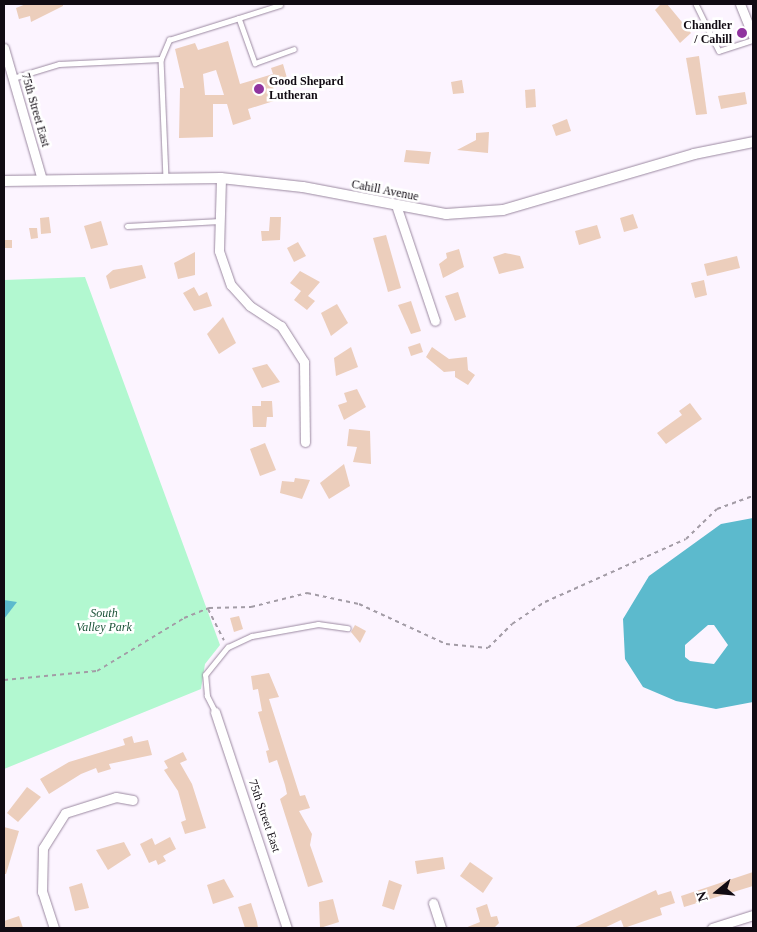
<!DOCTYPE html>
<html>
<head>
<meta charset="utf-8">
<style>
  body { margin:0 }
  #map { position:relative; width:757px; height:932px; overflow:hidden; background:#fcf4ff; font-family:"Times New Roman",serif }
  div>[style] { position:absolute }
  .green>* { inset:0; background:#b2f8d0 }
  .water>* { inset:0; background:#5cbacd }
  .building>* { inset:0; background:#eccebc }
  .path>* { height:2px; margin-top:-1px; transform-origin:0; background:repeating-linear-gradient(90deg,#a39ca6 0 4px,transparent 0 8px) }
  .roads { filter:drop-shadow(0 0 1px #9b89a1) drop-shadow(0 0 1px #9b89a1) }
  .service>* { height:4.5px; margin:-2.25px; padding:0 2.25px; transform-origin:2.25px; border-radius:2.25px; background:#fff }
  .minor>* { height:9px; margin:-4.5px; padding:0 4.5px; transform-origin:4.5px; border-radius:4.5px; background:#fff }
  .tertiary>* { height:10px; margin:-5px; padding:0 5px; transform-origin:5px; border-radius:5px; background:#fff }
  .dots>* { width:14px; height:14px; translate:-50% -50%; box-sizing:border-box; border:2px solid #fff; border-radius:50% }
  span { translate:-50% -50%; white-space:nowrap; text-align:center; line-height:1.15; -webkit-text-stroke:5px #fff; paint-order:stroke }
  .poi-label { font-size:12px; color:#110b13; font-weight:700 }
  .right { translate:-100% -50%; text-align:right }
  .left { translate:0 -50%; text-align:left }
  .street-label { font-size:12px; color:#110b13 }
  .park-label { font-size:12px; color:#1b5238; font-style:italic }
  .frame { position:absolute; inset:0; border:5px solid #110b13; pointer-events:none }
  .north { position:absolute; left:692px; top:867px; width:50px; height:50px; -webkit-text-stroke:4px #fff; paint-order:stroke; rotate:253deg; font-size:14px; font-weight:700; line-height:20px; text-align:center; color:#110b13 }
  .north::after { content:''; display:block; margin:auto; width:18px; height:22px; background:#110b13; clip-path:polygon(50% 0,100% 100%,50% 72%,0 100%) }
</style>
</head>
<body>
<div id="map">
  <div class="green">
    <div style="clip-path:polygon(85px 277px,220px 645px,205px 664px,201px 689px,4px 769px,4px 280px)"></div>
  </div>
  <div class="water">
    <div style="clip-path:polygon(evenodd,753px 518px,753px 702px,716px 709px,676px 701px,643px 687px,625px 659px,623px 619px,649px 576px,721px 524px,753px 518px,708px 625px,714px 625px,728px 645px,714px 664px,690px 661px,685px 657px,685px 645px,708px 625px)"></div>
    <div style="clip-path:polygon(4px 600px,17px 602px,4px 619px)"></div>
  </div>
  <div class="building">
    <div style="clip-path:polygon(26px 4px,63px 4px,63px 6px,31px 22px,30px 16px,19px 19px,16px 8px)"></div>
    <div style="clip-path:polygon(661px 4px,667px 4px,691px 33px,680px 43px,655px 10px)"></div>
    <div style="clip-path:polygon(evenodd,228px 41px,240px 84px,273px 74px,271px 68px,283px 64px,287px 78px,272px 83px,277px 100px,248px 109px,251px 119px,233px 125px,227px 104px,213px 104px,213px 137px,179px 138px,180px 88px,184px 88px,175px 49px,195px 43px,198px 50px,228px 41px,216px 70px,224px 95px,205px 95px,203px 74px,216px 70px)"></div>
    <div style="clip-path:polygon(699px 56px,707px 114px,696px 115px,686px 58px)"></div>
    <div style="clip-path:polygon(462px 80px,464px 93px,453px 94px,451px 82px)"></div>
    <div style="clip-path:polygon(535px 89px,536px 107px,526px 108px,525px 90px)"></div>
    <div style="clip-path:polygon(745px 92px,747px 104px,721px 109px,718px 96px)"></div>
    <div style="clip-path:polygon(567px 119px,571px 131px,556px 136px,552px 125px)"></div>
    <div style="clip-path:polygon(489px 132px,488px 153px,457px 150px,476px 140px,476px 133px)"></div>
    <div style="clip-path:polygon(406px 150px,431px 152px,429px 164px,404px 162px)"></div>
    <div style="clip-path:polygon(633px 214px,638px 228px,624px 232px,620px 218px)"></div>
    <div style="clip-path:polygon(49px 217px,51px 233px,41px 234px,40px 218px)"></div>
    <div style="clip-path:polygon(270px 217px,281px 217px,280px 240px,262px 241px,261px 231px,269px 231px)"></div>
    <div style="clip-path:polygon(101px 221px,108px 245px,91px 249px,84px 226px)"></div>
    <div style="clip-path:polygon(597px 225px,601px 238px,579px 245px,575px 231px)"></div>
    <div style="clip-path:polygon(29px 228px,37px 228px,38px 238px,31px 239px)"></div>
    <div style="clip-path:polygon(386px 235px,401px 288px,388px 292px,373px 238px)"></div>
    <div style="clip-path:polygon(4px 240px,12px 240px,12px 248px,4px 248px)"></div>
    <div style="clip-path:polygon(298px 242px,306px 256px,294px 262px,287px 248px)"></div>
    <div style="clip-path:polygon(459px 249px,464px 267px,443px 278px,439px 264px,447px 258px,446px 253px)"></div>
    <div style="clip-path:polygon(195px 252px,195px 275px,178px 279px,174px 263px)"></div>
    <div style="clip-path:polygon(505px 253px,520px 256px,524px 268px,499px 274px,493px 257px)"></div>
    <div style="clip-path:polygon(737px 256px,740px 268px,707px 276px,704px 264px)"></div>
    <div style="clip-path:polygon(142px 265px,146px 278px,110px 289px,106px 276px,113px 270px)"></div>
    <div style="clip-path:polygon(300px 271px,320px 282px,308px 296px,315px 301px,307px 310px,294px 300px,301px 291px,290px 283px)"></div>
    <div style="clip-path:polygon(704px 280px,707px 295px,695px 298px,691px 283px)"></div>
    <div style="clip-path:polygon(194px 287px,199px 296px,207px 292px,212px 306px,194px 311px,183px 293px)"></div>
    <div style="clip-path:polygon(458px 292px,466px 317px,455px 321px,445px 296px)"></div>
    <div style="clip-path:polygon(411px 301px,421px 331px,411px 334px,398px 305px)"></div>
    <div style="clip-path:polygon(337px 304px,348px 323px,331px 336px,321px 313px)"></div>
    <div style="clip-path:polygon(223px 317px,236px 343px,219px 354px,207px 334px)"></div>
    <div style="clip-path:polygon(420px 343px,423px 352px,411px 356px,408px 347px)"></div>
    <div style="clip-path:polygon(351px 347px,358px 367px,336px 376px,334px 358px)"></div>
    <div style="clip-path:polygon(432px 347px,449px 359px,467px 357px,468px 370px,475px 375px,468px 385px,455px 377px,455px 371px,444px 372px,426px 357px)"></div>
    <div style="clip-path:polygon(267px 364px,280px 382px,262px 388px,252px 368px)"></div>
    <div style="clip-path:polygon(357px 389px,366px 407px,344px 420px,338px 405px,347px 402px,344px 393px)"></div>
    <div style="clip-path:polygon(261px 401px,272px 401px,273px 417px,267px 417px,266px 427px,253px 427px,252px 406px,261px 406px)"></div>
    <div style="clip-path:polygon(690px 403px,702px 419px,666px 444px,657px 433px,682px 415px,679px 411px)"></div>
    <div style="clip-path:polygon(349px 429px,370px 431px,371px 464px,353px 462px,357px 447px,347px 446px)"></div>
    <div style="clip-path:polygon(265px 443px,276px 470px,260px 476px,250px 449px)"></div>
    <div style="clip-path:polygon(344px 464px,350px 486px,329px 499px,320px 483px)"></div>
    <div style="clip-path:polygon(295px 478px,310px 480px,302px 499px,280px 493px,282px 481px,294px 482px)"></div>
    <div style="clip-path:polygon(239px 616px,243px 629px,234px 632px,230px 618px)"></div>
    <div style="clip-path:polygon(355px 625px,366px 631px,360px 643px,351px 632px)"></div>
    <div style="clip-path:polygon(269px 673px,279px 697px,269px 699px,300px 796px,305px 795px,310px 808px,299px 811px,312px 834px,310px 845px,323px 882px,308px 887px,280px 799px,287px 794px,285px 785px,277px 760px,269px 763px,266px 751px,269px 750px,258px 712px,262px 711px,258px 689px,253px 690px,251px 676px)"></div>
    <div style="clip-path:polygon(132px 736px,134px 743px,148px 740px,152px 755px,109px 764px,111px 769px,98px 773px,96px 768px,81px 774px,49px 794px,40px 779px,69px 762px,125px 745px,123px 739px)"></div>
    <div style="clip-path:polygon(183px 752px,187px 760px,180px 763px,192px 784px,206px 828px,185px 834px,181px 822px,186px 820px,178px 791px,164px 770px,168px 768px,164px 761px)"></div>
    <div style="clip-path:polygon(27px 787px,41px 797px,18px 822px,7px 813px)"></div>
    <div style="clip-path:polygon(4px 827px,19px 831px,6px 874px,4px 874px)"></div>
    <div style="clip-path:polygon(170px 837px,176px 849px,163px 856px,166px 861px,158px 865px,156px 860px,149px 863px,140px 844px,152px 838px,155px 845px)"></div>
    <div style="clip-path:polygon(124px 842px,131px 855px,108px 870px,96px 850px)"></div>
    <div style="clip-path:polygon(443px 857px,445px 869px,417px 874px,415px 861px)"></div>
    <div style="clip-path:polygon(470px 862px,493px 878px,483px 893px,460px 876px)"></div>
    <div style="clip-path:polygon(753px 872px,753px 886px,684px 907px,681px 896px)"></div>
    <div style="clip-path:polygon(224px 879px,234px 897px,213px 904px,207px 885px)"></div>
    <div style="clip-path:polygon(389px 880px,402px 885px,394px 910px,382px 906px)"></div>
    <div style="clip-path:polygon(82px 883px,89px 908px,75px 911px,69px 887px)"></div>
    <div style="clip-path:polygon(656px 890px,658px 895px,671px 891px,675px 903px,660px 908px,662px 915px,624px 928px,621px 920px,604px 928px,573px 928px)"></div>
    <div style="clip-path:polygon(333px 899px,339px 922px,320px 928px,319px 902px)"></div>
    <div style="clip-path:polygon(251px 903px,257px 922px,258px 928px,245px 928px,238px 907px)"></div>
    <div style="clip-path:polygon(487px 904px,491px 917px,497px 916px,499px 923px,494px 928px,465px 928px,480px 922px,476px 908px)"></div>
    <div style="clip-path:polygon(19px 916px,23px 928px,4px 928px,4px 921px)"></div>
  </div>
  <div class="path">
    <div style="left:208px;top:609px;width:35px;rotate:63deg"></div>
    <div style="left:4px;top:680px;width:93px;rotate:-5.5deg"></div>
    <div style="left:97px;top:671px;width:102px;rotate:-31.3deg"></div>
    <div style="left:184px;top:618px;width:27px;rotate:-22deg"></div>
    <div style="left:209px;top:608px;width:42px;rotate:-1.4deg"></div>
    <div style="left:251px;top:607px;width:58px;rotate:-14deg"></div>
    <div style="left:307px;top:593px;width:53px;rotate:11.9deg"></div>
    <div style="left:359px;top:604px;width:96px;rotate:24.7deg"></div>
    <div style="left:446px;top:644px;width:42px;rotate:5.4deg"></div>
    <div style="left:488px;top:648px;width:34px;rotate:-45deg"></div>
    <div style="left:512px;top:624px;width:40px;rotate:-34deg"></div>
    <div style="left:545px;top:602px;width:154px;rotate:-24.1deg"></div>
    <div style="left:686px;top:539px;width:43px;rotate:-44.1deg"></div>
    <div style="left:717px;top:509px;width:38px;rotate:-20deg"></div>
  </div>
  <div class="roads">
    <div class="service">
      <div style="left:696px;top:4px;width:52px;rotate:63.9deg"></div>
      <div style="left:719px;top:51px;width:36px;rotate:-18deg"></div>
      <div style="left:239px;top:18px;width:43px;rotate:-17.6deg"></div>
      <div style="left:161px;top:59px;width:119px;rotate:87.6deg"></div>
      <div style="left:13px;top:78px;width:48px;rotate:-16.9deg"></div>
      <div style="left:59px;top:64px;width:102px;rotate:-2.8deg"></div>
      <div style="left:161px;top:59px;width:21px;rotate:-67deg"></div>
      <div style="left:169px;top:40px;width:73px;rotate:-17.4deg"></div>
      <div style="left:239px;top:18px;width:48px;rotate:70.4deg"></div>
      <div style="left:255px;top:63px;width:41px;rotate:-19.7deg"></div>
      <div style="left:127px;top:226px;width:93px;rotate:-3.1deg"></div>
      <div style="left:215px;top:712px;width:18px;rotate:-117deg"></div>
      <div style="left:207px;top:696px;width:21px;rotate:-95deg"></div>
      <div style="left:205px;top:675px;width:36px;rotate:-51deg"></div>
      <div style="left:228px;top:647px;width:26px;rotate:-25deg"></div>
      <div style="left:252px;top:636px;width:67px;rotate:-10.3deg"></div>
      <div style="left:318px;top:624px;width:30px;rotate:8deg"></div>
    </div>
    <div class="minor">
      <div style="left:740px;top:4px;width:35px;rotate:68deg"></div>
      <div style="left:4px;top:48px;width:137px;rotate:73.9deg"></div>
      <div style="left:221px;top:178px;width:73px;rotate:91.6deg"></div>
      <div style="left:219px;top:251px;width:36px;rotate:71deg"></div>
      <div style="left:231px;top:285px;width:28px;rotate:48deg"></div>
      <div style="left:250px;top:306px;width:37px;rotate:33deg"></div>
      <div style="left:281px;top:326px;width:43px;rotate:57.4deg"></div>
      <div style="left:304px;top:362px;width:80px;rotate:89.3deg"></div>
      <div style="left:397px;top:208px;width:119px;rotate:71.4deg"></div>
      <div style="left:215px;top:712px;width:228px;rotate:71.6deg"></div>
      <div style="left:433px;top:903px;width:26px;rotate:72deg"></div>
      <div style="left:54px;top:928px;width:38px;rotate:-108deg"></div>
      <div style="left:42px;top:892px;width:44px;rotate:-88.7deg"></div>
      <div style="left:43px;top:848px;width:41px;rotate:-57.8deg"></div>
      <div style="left:65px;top:813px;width:53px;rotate:-17.4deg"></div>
      <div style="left:116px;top:797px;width:17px;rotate:10deg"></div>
      <div style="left:712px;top:928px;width:43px;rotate:-17.6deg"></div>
    </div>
    <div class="tertiary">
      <div style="left:4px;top:181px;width:217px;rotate:-0.8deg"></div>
      <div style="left:221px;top:178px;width:82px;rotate:6.3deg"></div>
      <div style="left:303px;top:187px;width:146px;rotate:10.7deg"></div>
      <div style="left:446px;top:214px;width:57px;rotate:-4deg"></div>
      <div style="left:503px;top:210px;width:199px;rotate:-16.3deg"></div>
      <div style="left:694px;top:154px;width:60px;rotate:-11.5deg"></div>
    </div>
  </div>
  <div class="dots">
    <div style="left:742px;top:33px;background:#90349f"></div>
    <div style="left:259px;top:89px;background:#90349f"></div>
  </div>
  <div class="poi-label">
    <span class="right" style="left:732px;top:33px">Chandler<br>/ Cahill</span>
    <span class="left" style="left:269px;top:89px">Good Shepard<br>Lutheran</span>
  </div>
  <div class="street-label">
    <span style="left:35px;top:110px;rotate:74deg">75th Street East</span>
    <span style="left:385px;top:191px;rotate:11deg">Cahill Avenue</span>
    <span style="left:264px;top:816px;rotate:71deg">75th Street East</span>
  </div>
  <div class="park-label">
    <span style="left:104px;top:621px">South<br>Valley Park</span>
  </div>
  <div class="frame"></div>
  <div class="north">N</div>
</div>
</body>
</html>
